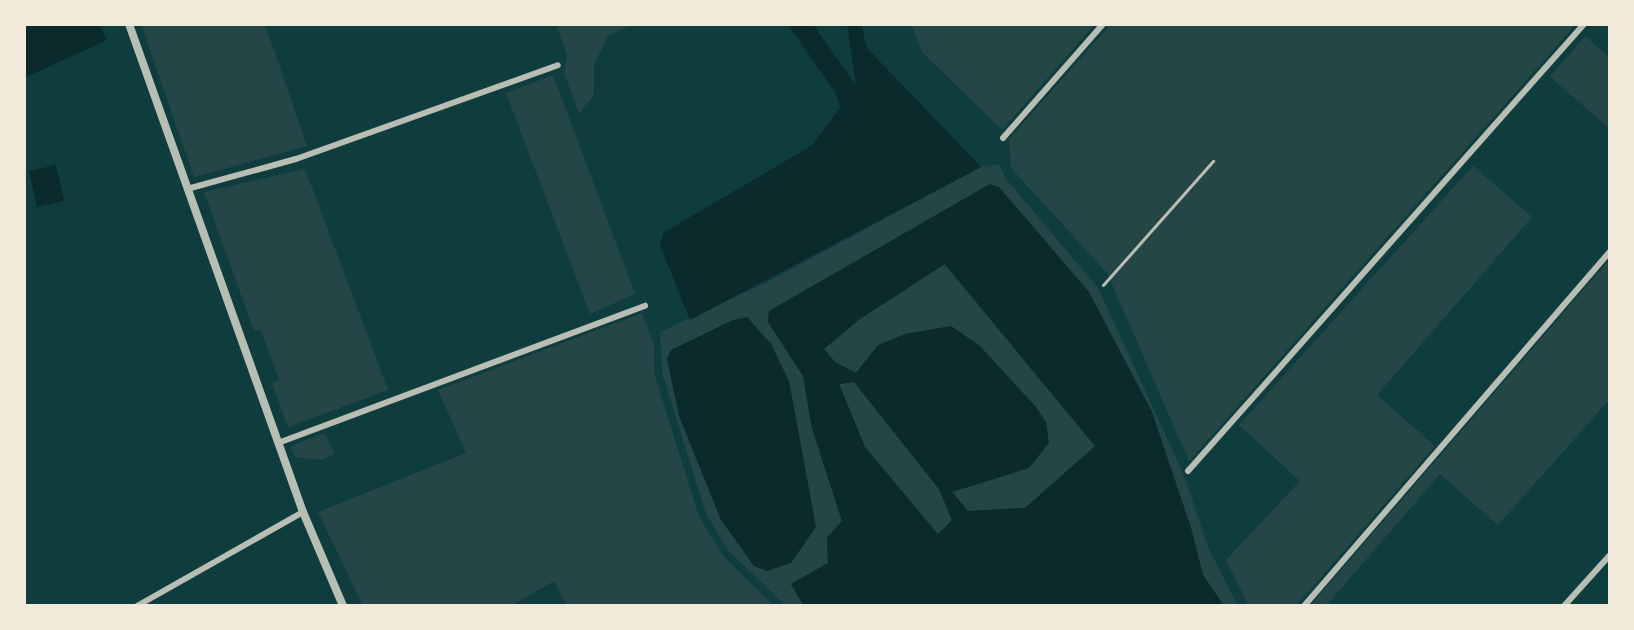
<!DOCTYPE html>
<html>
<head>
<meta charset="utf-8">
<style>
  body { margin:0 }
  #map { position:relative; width:1634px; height:630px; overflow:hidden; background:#0f3d3e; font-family:"Exo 2",sans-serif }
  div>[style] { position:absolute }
  .green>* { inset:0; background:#244646 }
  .water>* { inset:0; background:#0a2a2b }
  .service>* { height:3px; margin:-1.5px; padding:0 1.5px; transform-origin:1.5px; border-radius:1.5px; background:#b8beb3 }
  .minor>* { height:6px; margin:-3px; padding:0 3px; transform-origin:3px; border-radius:3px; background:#b8beb3 }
  .tertiary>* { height:8px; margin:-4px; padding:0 4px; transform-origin:4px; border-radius:4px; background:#b8beb3 }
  span { translate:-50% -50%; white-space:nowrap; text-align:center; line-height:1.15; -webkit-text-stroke:8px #f1e9da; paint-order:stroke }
  .frame { position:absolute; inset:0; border:26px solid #f1e9da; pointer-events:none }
</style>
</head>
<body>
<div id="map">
  <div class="green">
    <div style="clip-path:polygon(141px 24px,265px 24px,307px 146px,194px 177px)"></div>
    <div style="clip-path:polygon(556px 24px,632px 24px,608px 36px,594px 65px,594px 95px,579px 113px,564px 73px,567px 56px)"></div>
    <div style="clip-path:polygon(911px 24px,1095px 24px,1002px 130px,922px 52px)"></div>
    <div style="clip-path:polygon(1111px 24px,1576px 24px,1189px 461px,1107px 273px,1011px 168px,1009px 139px)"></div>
    <div style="clip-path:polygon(1585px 36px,1610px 58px,1609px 128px,1550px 77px)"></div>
    <div style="clip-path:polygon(553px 75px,635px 294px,590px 314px,506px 93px)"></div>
    <div style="clip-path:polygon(999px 164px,1006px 179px,1098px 288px,1183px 473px,1208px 547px,1238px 606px,1224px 606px,1203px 575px,1191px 528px,1152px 412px,990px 184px,769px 311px,768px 322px,803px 376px,812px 428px,842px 521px,827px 538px,828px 563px,791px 584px,804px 606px,786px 606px,729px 551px,706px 514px,662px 372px,660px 332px,765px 283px,981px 167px)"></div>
    <div style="clip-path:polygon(1473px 166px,1532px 217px,1377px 395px,1435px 446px,1296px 606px,1249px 606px,1226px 560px,1300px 481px,1239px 425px)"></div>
    <div style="clip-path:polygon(305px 169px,388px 390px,288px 427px,272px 383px,279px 380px,261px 330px,254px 331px,204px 192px)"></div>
    <div style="clip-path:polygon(1610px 259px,1610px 399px,1498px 525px,1440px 474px,1326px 606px,1310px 606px)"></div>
    <div style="clip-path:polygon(944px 264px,1096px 447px,1025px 508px,968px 511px,952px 492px,1028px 468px,878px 345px,856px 373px,835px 362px,824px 349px,860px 319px)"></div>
    <div style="clip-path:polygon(642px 313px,654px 345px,654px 373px,699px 517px,723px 556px,774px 606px,567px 606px,554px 581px,511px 606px,363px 606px,318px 512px,466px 453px,438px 390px)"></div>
    <div style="clip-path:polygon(854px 382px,939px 489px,952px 520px,938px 535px,865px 447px,839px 384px)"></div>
    <div style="clip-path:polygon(325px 433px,335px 454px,321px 460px,295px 457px,290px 446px)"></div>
  </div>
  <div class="water">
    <div style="clip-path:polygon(24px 24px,99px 24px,107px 40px,24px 78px)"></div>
    <div style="clip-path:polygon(788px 24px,813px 24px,856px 86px,847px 24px,861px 24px,867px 48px,981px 167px,690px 320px,660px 245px,663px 233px,811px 146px,840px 108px,836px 94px)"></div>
    <div style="clip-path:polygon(56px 165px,64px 201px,37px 207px,29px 171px)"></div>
    <div style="clip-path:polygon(evenodd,990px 184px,999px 187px,1089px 292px,1152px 412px,1191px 528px,1203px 575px,1224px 606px,804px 606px,791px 584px,828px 563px,827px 538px,842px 521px,812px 428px,803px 376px,768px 322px,769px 311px,990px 184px,945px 264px,1095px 446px,1025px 508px,968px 511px,952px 492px,1029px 468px,1049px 443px,1046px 422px,1036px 407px,980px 346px,951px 326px,905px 334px,878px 345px,856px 373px,835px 362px,824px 349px,860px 319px,945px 264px,990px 184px,854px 382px,939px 489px,952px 520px,938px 534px,865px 447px,839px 384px,854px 382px)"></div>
    <div style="clip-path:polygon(747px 317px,771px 344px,789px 381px,816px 527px,791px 563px,767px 571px,754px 566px,721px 520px,679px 416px,667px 359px,671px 350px,733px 320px)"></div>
  </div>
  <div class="service">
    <div style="left:1103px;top:285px;width:166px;rotate:-48.4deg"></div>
  </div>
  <div class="minor">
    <div style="left:1003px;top:138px;width:152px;rotate:-48.7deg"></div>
    <div style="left:187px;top:189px;width:113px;rotate:-15.4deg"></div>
    <div style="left:296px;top:159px;width:278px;rotate:-19.7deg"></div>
    <div style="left:278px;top:443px;width:392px;rotate:-20.5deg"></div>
    <div style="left:1188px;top:471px;width:597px;rotate:-48.46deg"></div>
    <div style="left:137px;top:606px;width:191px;rotate:-29.5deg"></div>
    <div style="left:1304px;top:606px;width:468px;rotate:-49.2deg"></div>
    <div style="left:1564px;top:606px;width:69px;rotate:-48deg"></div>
  </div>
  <div class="tertiary">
    <div style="left:129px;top:24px;width:518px;rotate:70.38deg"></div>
    <div style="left:303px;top:512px;width:102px;rotate:66.9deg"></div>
  </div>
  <div class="frame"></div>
</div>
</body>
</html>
